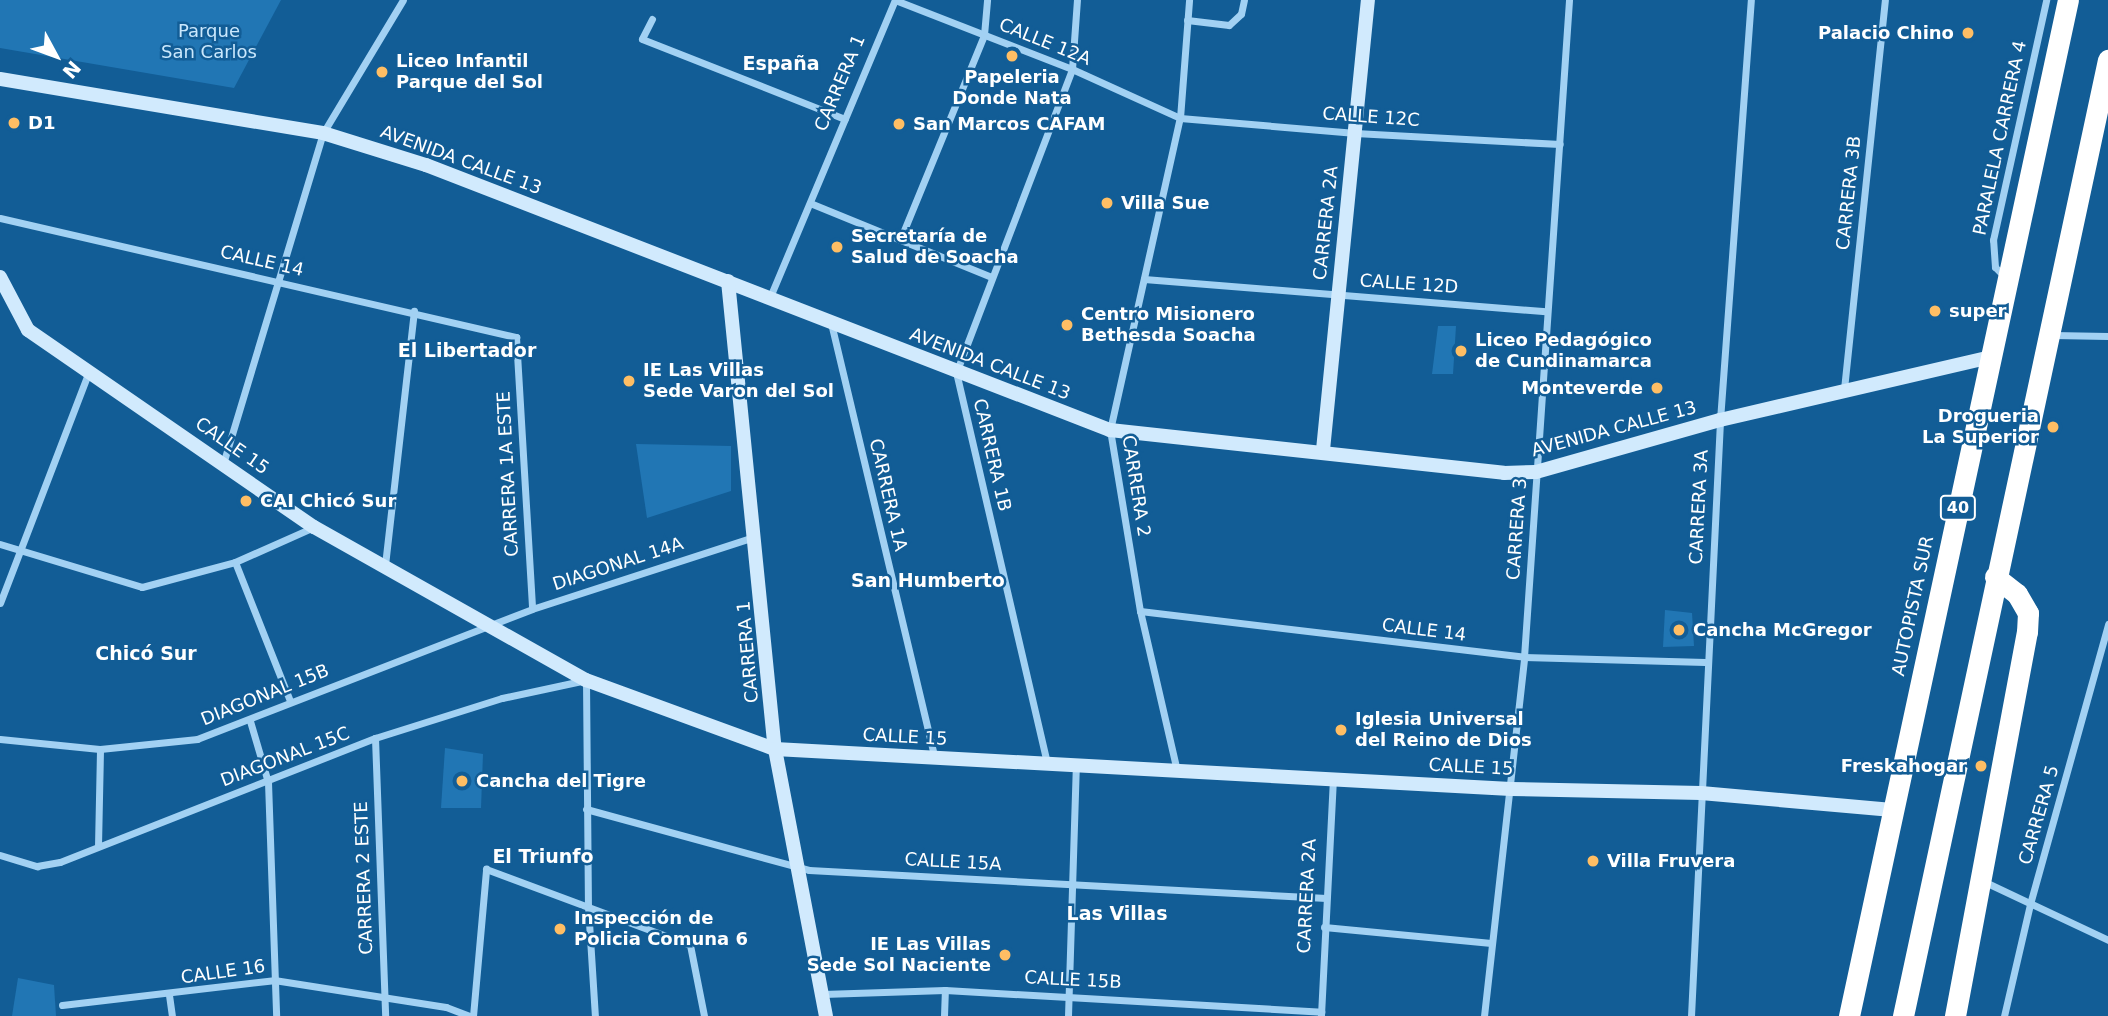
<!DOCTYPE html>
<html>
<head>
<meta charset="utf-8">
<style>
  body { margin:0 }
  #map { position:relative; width:2108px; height:1016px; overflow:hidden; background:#125d96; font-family:"DejaVu Sans",sans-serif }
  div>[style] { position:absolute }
  .green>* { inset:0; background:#2176b4 }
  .street>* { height:7px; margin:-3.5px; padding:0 3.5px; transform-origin:3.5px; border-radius:3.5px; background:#a2d1f3 }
  .secondary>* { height:14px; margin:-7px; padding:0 7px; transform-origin:7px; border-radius:7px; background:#d1eafd }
  .highway>* { height:21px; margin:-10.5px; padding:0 10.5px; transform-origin:10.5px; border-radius:10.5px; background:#fff }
  .dots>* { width:19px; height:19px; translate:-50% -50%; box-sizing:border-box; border:4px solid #125d96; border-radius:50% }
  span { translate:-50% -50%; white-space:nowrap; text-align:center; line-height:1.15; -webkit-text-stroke:5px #125d96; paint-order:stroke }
  .shield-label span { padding:2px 5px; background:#125d96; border:2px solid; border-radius:5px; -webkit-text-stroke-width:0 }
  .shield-label { font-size:16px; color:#fff; font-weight:700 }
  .park-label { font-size:18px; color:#cae8fd }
  .poi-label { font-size:18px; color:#fff; font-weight:700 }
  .right { translate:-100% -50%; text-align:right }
  .left { translate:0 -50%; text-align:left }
  .street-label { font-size:18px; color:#fff }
  .neighbourhood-label { font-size:19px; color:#fff; font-weight:700 }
  .north { position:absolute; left:21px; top:21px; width:70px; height:70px; -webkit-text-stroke:5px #125d96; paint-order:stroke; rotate:131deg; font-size:19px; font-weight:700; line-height:28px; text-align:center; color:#fff }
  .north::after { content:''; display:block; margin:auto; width:24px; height:32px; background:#fff; clip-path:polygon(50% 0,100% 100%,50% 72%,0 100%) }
</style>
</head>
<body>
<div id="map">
  <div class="green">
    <div style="clip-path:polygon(0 0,281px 0,234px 88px,0 48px)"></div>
    <div style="clip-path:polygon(1438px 326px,1456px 326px,1453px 374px,1432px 374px)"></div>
    <div style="clip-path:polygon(636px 444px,731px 446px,731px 491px,647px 518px)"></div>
    <div style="clip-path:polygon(1665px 610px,1692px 613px,1694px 646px,1663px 647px)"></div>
    <div style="clip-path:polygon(445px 748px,483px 754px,481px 808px,441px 808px)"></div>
    <div style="clip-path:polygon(18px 978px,54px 985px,56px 1016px,12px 1016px)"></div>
  </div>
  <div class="street">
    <div style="left:652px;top:19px;width:22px;rotate:117deg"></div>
    <div style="left:642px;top:39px;width:218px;rotate:21.5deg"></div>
    <div style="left:1187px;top:20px;width:42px;rotate:6.8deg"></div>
    <div style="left:1229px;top:25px;width:16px;rotate:-43deg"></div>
    <div style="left:1241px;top:14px;width:14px;rotate:-78deg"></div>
    <div style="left:810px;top:203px;width:196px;rotate:22.2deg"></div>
    <div style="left:0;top:218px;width:530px;rotate:12.99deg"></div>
    <div style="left:516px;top:337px;width:272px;rotate:86.6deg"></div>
    <div style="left:900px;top:240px;width:222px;rotate:-67.7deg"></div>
    <div style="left:984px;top:35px;width:35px;rotate:-85deg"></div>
    <div style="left:2005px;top:277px;width:14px;rotate:-135deg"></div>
    <div style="left:1995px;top:267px;width:27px;rotate:-94deg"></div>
    <div style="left:1993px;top:240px;width:246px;rotate:-77.5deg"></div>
    <div style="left:1144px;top:279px;width:403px;rotate:4.6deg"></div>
    <div style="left:770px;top:297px;width:322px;rotate:-67.2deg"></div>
    <div style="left:895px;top:0;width:190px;rotate:21.3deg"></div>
    <div style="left:1072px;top:69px;width:119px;rotate:24.4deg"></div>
    <div style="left:1180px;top:118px;width:176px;rotate:4.9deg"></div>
    <div style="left:1355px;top:133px;width:205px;rotate:3.1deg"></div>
    <div style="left:831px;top:323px;width:446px;rotate:76.6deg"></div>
    <div style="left:2053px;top:335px;width:55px;rotate:1deg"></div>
    <div style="left:1844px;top:389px;width:391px;rotate:-84deg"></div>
    <div style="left:223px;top:464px;width:346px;rotate:-73.2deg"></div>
    <div style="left:323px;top:133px;width:155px;rotate:-59deg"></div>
    <div style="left:0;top:544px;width:148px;rotate:16.8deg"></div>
    <div style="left:142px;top:587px;width:96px;rotate:-15deg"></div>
    <div style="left:235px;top:562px;width:86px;rotate:-23.9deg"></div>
    <div style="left:235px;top:562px;width:149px;rotate:68.4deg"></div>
    <div style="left:385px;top:565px;width:256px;rotate:-83.5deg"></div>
    <div style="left:0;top:603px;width:248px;rotate:-69deg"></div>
    <div style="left:1140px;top:611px;width:387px;rotate:6.8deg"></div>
    <div style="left:1524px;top:657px;width:181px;rotate:1.6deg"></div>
    <div style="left:250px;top:721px;width:64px;rotate:73.6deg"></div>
    <div style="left:268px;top:782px;width:234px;rotate:88deg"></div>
    <div style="left:375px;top:738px;width:278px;rotate:87.9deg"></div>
    <div style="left:0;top:739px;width:100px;rotate:5.7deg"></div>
    <div style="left:100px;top:749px;width:98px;rotate:-5.9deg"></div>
    <div style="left:197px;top:739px;width:359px;rotate:-21.2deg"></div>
    <div style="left:532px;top:609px;width:232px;rotate:-18deg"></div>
    <div style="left:1047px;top:763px;width:400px;rotate:-103.1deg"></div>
    <div style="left:956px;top:373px;width:325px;rotate:-69.1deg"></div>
    <div style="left:1072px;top:69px;width:69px;rotate:-85.9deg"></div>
    <div style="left:1177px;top:771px;width:164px;rotate:-103deg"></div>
    <div style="left:1140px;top:611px;width:183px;rotate:-99.4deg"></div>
    <div style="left:1110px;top:430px;width:320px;rotate:-77.4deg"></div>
    <div style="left:1180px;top:118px;width:118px;rotate:-85.6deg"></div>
    <div style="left:586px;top:809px;width:231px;rotate:15.3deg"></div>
    <div style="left:809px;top:870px;width:518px;rotate:3.1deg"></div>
    <div style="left:98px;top:846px;width:97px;rotate:-88.8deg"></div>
    <div style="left:0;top:855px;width:39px;rotate:17deg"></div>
    <div style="left:37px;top:866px;width:23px;rotate:-10deg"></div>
    <div style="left:60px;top:862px;width:339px;rotate:-21.5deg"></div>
    <div style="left:375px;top:738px;width:133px;rotate:-17.5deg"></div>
    <div style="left:502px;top:698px;width:86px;rotate:-12.1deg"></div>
    <div style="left:586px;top:680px;width:226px;rotate:89.5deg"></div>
    <div style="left:588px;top:906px;width:110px;rotate:86.4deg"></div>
    <div style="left:1985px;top:882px;width:136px;rotate:25.2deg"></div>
    <div style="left:1324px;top:927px;width:168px;rotate:5.5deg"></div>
    <div style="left:823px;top:994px;width:122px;rotate:-1.9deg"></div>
    <div style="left:945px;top:990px;width:377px;rotate:3.3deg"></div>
    <div style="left:169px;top:995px;width:21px;rotate:82deg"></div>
    <div style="left:62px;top:1005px;width:213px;rotate:-6.7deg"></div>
    <div style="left:274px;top:980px;width:174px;rotate:8.9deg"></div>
    <div style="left:446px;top:1007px;width:26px;rotate:21deg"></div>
    <div style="left:1321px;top:1015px;width:236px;rotate:-87.1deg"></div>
    <div style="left:473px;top:1016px;width:148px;rotate:-84.9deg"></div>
    <div style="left:486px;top:869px;width:218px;rotate:20.4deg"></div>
    <div style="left:690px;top:945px;width:72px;rotate:78.8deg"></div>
    <div style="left:944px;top:1016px;width:26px;rotate:-88deg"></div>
    <div style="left:1068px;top:1016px;width:250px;rotate:-88.2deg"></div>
    <div style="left:1484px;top:1016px;width:361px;rotate:-83.6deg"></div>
    <div style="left:1524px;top:657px;width:659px;rotate:-86.08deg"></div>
    <div style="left:1691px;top:1016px;width:597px;rotate:-87.21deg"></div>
    <div style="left:1720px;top:420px;width:421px;rotate:-85.8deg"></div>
    <div style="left:2004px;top:1016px;width:115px;rotate:-76.9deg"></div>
    <div style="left:2030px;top:904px;width:291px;rotate:-74.4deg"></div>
  </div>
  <div class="secondary">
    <div style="left:0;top:79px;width:327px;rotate:9.5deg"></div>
    <div style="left:323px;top:133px;width:108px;rotate:17.3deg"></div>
    <div style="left:426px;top:165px;width:734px;rotate:21.18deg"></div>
    <div style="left:1110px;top:430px;width:396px;rotate:6.2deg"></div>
    <div style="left:1504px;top:473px;width:32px;rotate:-2deg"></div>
    <div style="left:1536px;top:472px;width:191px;rotate:-15.8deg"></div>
    <div style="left:1720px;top:420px;width:277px;rotate:-13.1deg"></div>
    <div style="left:0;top:277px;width:60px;rotate:62.2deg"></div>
    <div style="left:28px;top:330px;width:347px;rotate:34.6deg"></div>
    <div style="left:314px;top:527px;width:312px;rotate:29.4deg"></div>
    <div style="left:586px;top:680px;width:201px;rotate:20.1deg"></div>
    <div style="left:775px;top:749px;width:737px;rotate:3.11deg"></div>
    <div style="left:1511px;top:789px;width:190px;rotate:1.2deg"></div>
    <div style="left:1701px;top:793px;width:192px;rotate:5.1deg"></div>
    <div style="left:728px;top:281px;width:470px;rotate:84.3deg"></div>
    <div style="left:775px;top:749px;width:272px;rotate:79.2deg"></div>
    <div style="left:1323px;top:450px;width:452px;rotate:-84.3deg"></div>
  </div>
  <div class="highway">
    <div style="left:1849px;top:1016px;width:1039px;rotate:-77.84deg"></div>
    <div style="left:1903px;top:1016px;width:978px;rotate:-77.9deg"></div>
    <div style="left:1955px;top:1016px;width:391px;rotate:-79.4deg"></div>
    <div style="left:2027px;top:632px;width:19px;rotate:-87deg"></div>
    <div style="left:2028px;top:613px;width:22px;rotate:-120deg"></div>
    <div style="left:2017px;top:594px;width:28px;rotate:-142deg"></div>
  </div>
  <div class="dots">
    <div style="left:1968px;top:33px;background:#ffbe64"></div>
    <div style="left:1012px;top:56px;background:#ffbe64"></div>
    <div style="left:382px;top:72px;background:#ffbe64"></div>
    <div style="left:14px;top:123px;background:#ffbe64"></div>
    <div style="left:899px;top:124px;background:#ffbe64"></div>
    <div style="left:1107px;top:203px;background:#ffbe64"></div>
    <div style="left:837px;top:247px;background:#ffbe64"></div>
    <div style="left:1935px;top:311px;background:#ffbe64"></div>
    <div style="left:1067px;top:325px;background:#ffbe64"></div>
    <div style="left:1461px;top:351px;background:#ffbe64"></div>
    <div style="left:629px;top:381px;background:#ffbe64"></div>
    <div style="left:1657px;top:388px;background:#ffbe64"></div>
    <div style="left:2053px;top:427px;background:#ffbe64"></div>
    <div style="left:246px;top:501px;background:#ffbe64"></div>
    <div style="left:1679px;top:630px;background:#ffbe64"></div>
    <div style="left:1341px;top:730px;background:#ffbe64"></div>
    <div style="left:1981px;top:766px;background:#ffbe64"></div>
    <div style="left:462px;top:781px;background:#ffbe64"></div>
    <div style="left:1593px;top:861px;background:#ffbe64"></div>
    <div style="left:560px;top:929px;background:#ffbe64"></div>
    <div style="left:1005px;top:955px;background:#ffbe64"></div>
  </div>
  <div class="shield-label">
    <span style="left:1958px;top:508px">40</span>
  </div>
  <div class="park-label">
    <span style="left:209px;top:42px">Parque<br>San Carlos</span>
  </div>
  <div class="poi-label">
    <span class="right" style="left:1954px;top:33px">Palacio Chino</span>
    <span class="left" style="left:396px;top:72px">Liceo Infantil<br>Parque del Sol</span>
    <span style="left:1012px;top:88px">Papeleria<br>Donde Nata</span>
    <span class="left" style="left:28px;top:123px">D1</span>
    <span class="left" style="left:913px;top:124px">San Marcos CAFAM</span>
    <span class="left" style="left:1121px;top:203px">Villa Sue</span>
    <span class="left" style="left:851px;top:247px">Secretaría de<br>Salud de Soacha</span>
    <span class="left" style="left:1949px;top:311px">super</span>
    <span class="left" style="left:1081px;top:325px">Centro Misionero<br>Bethesda Soacha</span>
    <span class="left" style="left:1475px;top:351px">Liceo Pedagógico<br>de Cundinamarca</span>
    <span class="left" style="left:643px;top:381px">IE Las Villas<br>Sede Varon del Sol</span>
    <span class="right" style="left:1643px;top:388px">Monteverde</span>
    <span class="right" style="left:2039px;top:427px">Drogueria<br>La Superior</span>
    <span class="left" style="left:260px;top:501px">CAI Chicó Sur</span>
    <span class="left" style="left:1693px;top:630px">Cancha McGregor</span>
    <span class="left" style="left:1355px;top:730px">Iglesia Universal<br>del Reino de Dios</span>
    <span class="right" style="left:1967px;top:766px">Freskahogar</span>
    <span class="left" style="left:476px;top:781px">Cancha del Tigre</span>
    <span class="left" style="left:1607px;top:861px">Villa Fruvera</span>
    <span class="left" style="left:574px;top:929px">Inspección de<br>Policia Comuna 6</span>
    <span class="right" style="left:991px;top:955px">IE Las Villas<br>Sede Sol Naciente</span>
  </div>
  <div class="street-label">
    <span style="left:1045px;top:42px;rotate:22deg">CALLE 12A</span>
    <span style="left:840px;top:83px;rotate:-67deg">CARRERA 1</span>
    <span style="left:1371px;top:117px;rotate:4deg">CALLE 12C</span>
    <span style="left:2000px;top:138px;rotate:-78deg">PARALELA CARRERA 4</span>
    <span style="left:461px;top:160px;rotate:20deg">AVENIDA CALLE 13</span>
    <span style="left:1849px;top:193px;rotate:-84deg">CARRERA 3B</span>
    <span style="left:1326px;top:223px;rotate:-84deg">CARRERA 2A</span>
    <span style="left:262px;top:261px;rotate:13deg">CALLE 14</span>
    <span style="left:1409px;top:284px;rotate:4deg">CALLE 12D</span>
    <span style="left:990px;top:364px;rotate:21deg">AVENIDA CALLE 13</span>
    <span style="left:1614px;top:429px;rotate:-15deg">AVENIDA CALLE 13</span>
    <span style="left:232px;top:446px;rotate:35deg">CALLE 15</span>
    <span style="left:992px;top:455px;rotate:77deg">CARRERA 1B</span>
    <span style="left:508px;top:474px;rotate:-93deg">CARRERA 1A ESTE</span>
    <span style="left:1136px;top:486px;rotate:81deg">CARRERA 2</span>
    <span style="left:888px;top:495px;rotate:77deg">CARRERA 1A</span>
    <span style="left:1699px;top:507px;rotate:-87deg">CARRERA 3A</span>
    <span style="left:1517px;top:529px;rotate:-86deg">CARRERA 3</span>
    <span style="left:618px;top:564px;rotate:-18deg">DIAGONAL 14A</span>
    <span style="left:1913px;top:606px;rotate:-78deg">AUTOPISTA SUR</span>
    <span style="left:1424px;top:630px;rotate:7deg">CALLE 14</span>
    <span style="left:748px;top:652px;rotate:-95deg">CARRERA 1</span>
    <span style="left:265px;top:695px;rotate:-22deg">DIAGONAL 15B</span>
    <span style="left:905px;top:737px;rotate:3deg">CALLE 15</span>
    <span style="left:285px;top:757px;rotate:-21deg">DIAGONAL 15C</span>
    <span style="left:1471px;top:767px;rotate:3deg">CALLE 15</span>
    <span style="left:2039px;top:815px;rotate:-74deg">CARRERA 5</span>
    <span style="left:953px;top:862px;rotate:3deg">CALLE 15A</span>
    <span style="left:364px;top:878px;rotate:-92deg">CARRERA 2 ESTE</span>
    <span style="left:1307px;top:896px;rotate:-87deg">CARRERA 2A</span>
    <span style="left:223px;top:972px;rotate:-8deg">CALLE 16</span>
    <span style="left:1073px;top:980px;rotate:3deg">CALLE 15B</span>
  </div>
  <div class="neighbourhood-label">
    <span style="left:781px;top:64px">España</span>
    <span style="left:467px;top:351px">El Libertador</span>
    <span style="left:928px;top:581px">San Humberto</span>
    <span style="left:146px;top:654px">Chicó Sur</span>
    <span style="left:543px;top:857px">El Triunfo</span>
    <span style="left:1117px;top:914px">Las Villas</span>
  </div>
  <div class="north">N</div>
</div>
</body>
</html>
